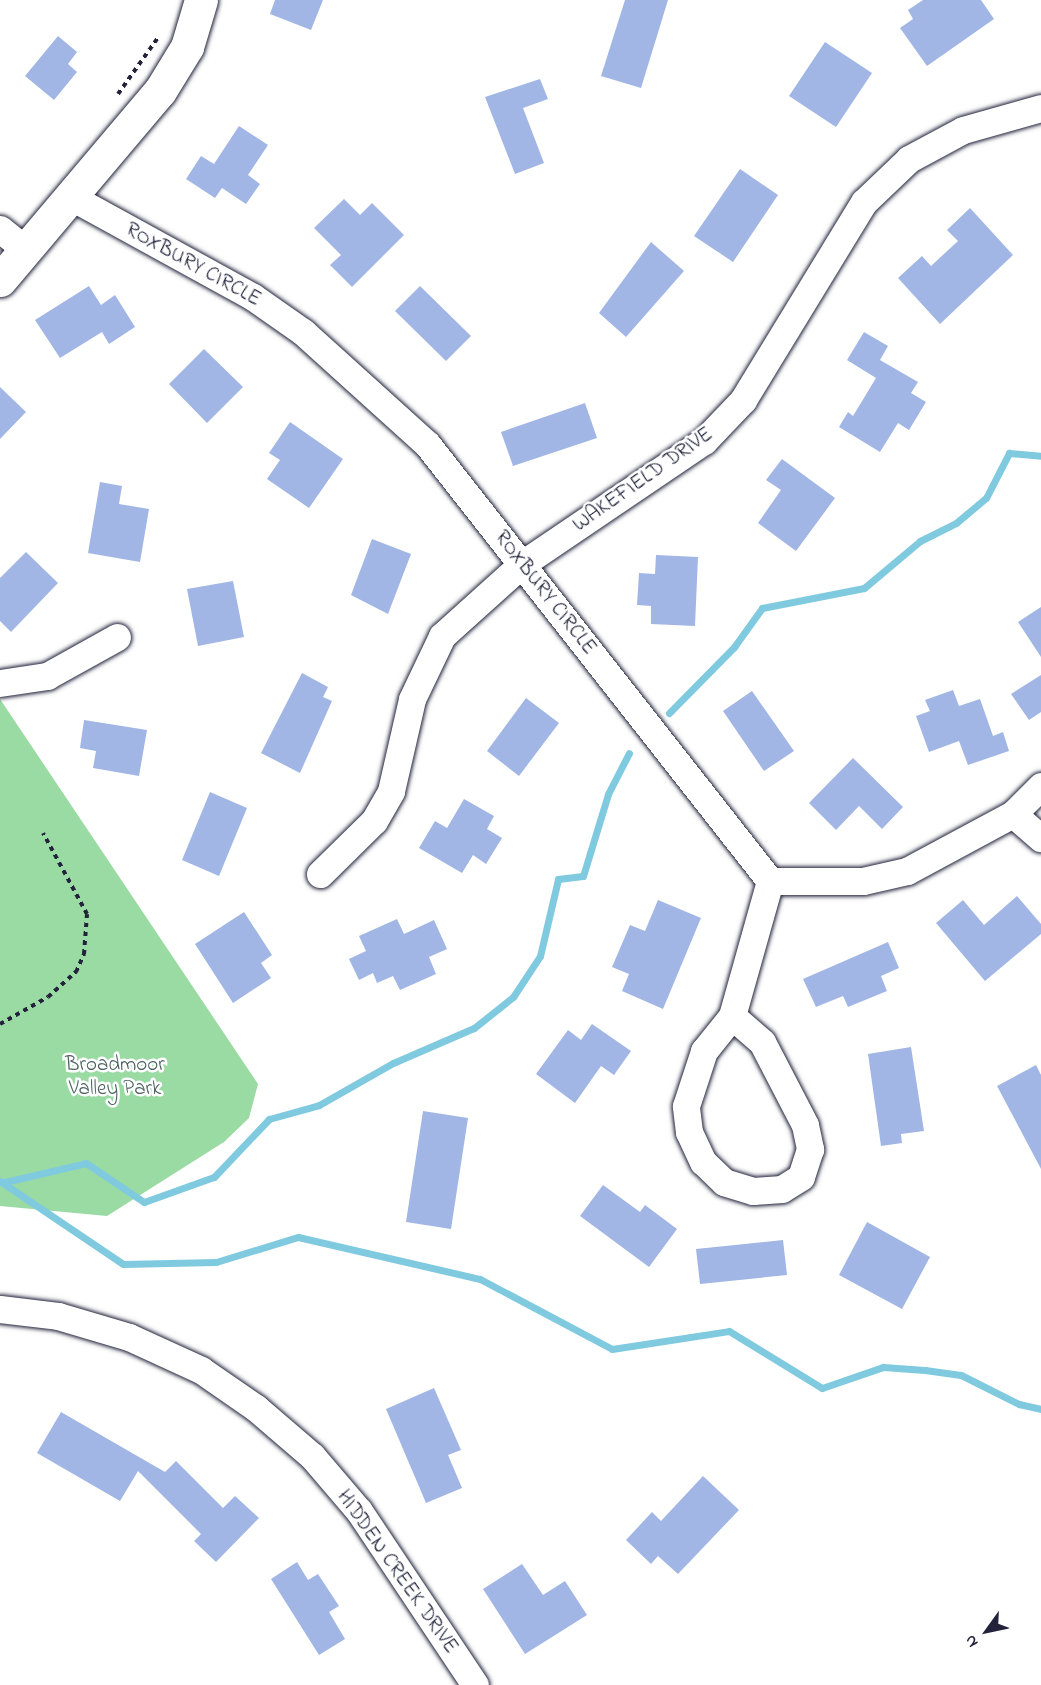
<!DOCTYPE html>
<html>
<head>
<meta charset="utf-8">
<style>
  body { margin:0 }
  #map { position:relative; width:1041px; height:1685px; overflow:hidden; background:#fff; font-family:"Indie Flower",sans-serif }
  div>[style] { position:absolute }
  .green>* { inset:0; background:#9adaa3 }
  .stream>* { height:7px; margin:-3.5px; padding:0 3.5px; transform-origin:3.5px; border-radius:3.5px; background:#80cae0 }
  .building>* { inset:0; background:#a1b6e4 }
  .path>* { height:4px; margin-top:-2px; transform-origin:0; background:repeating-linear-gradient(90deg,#22223b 0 4.5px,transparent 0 9px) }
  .roads { filter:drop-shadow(0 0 2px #22223b) drop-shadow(0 0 2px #22223b) }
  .street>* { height:27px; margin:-13.5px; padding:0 13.5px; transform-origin:13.5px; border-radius:13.5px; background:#fff }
  .secondary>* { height:33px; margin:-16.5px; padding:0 16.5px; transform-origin:16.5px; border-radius:16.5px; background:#fff }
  span { translate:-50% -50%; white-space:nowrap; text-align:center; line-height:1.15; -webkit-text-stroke:5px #fff; paint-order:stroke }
  .street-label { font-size:21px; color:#22223b }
  .park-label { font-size:21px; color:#4c625f }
  .north { position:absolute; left:957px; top:1601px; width:60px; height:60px; -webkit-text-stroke:4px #fff; paint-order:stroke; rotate:237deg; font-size:16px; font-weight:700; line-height:24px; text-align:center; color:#22223b }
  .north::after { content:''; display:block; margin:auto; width:21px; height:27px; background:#22223b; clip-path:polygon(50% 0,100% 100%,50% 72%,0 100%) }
</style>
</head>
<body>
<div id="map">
  <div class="green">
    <div style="clip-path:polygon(0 699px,258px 1084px,249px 1118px,224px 1142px,107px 1216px,0 1206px)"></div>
  </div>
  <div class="stream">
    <div style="left:669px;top:713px;width:93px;rotate:-45.4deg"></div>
    <div style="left:734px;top:647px;width:48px;rotate:-54.3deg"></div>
    <div style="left:762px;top:608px;width:104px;rotate:-11.1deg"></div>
    <div style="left:864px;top:588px;width:73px;rotate:-40deg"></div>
    <div style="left:920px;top:541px;width:40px;rotate:-26.6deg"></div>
    <div style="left:956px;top:523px;width:39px;rotate:-40deg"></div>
    <div style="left:986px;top:498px;width:51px;rotate:-62.9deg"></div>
    <div style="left:1009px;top:453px;width:32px;rotate:5deg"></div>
    <div style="left:0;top:1181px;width:148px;rotate:34deg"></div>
    <div style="left:123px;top:1264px;width:93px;rotate:-1.2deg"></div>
    <div style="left:216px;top:1262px;width:86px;rotate:-17deg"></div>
    <div style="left:298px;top:1237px;width:187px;rotate:13deg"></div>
    <div style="left:480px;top:1279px;width:149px;rotate:27.9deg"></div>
    <div style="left:612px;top:1349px;width:118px;rotate:-8.7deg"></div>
    <div style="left:729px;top:1331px;width:109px;rotate:31.5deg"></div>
    <div style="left:822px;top:1388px;width:65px;rotate:-19deg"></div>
    <div style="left:883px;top:1367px;width:42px;rotate:4.1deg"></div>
    <div style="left:925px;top:1370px;width:36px;rotate:8deg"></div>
    <div style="left:961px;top:1375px;width:65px;rotate:26.6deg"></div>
    <div style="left:1019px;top:1404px;width:23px;rotate:13deg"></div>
    <div style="left:5px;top:1182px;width:83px;rotate:-13.2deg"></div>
    <div style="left:86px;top:1163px;width:70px;rotate:33.9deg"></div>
    <div style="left:144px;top:1202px;width:74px;rotate:-19.7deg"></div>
    <div style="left:214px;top:1177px;width:80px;rotate:-46.5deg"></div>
    <div style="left:269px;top:1119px;width:52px;rotate:-15.6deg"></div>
    <div style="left:319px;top:1105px;width:85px;rotate:-29.6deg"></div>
    <div style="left:393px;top:1063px;width:88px;rotate:-23.4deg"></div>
    <div style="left:474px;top:1028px;width:50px;rotate:-38.5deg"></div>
    <div style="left:513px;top:997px;width:49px;rotate:-56.6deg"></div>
    <div style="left:540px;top:956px;width:79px;rotate:-76.8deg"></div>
    <div style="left:558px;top:879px;width:25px;rotate:-7deg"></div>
    <div style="left:583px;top:876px;width:86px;rotate:-73deg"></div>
    <div style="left:608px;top:794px;width:46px;rotate:-62.9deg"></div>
  </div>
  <div class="building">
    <div style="clip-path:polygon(275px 0,323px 0,311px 30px,270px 14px)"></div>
    <div style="clip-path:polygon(625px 0,668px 0,641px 88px,601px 76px)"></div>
    <div style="clip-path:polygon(923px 0,981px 0,994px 19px,927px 66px,900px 28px,913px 19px,908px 10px)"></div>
    <div style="clip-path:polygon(58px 36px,77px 52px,68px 64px,77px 72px,54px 100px,25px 76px)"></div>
    <div style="clip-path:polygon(825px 42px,872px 73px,836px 127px,789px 96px)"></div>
    <div style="clip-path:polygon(540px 79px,548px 99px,523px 108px,544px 163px,515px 174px,485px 97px)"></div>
    <div style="clip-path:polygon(239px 126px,268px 145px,248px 175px,260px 184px,246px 204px,222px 188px,215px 198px,186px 179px,201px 156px,214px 164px)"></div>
    <div style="clip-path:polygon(740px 169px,778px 195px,733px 262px,694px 236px)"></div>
    <div style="clip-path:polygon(344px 199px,360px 215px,372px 203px,404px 235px,352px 287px,330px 265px,341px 255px,314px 228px)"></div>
    <div style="clip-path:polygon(970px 208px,1013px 255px,940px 324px,898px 278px,922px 256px,931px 266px,958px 241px,947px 230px)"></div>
    <div style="clip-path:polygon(651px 242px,684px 271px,626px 337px,599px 313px)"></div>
    <div style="clip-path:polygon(89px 286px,101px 305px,115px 295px,135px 327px,109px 344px,102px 332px,60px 358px,35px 320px)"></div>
    <div style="clip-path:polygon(420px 286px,471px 336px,446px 361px,395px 311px)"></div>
    <div style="clip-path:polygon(864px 332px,888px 346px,880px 360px,918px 382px,911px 393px,926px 402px,909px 430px,898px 423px,880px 452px,839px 427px,848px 412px,853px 416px,876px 378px,847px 360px)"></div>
    <div style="clip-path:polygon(204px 349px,243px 387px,207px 423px,169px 384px)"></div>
    <div style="clip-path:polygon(0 387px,26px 412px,0 439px)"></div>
    <div style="clip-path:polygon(585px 403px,597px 438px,513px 466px,501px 432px)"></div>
    <div style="clip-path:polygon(290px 422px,343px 459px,309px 508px,267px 479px,280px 460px,269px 453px)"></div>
    <div style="clip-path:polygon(782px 459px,835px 498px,796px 551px,758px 523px,781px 490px,766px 480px)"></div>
    <div style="clip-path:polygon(100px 482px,122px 486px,119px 504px,149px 509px,140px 562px,88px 553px)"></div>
    <div style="clip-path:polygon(372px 539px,411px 554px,388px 614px,351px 595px)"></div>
    <div style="clip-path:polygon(26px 552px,58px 583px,11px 632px,0 621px,0 578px)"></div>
    <div style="clip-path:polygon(656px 555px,698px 557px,695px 626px,651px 624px,651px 606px,637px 605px,639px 573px,655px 574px)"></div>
    <div style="clip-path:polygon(233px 581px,244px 637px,198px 646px,187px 589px)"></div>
    <div style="clip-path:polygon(1041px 607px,1041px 657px,1018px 622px)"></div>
    <div style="clip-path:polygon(302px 673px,328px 687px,323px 697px,332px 701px,300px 773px,261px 753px)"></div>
    <div style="clip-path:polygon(1041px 675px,1041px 712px,1029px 720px,1011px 694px)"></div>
    <div style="clip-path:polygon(953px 690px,959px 706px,980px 699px,993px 736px,1003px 732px,1009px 751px,968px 765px,959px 741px,929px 752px,916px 716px,930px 711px,925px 700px)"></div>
    <div style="clip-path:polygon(752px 691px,794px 751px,764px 771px,723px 711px)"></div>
    <div style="clip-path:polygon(526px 698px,559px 723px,519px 776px,487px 751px)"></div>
    <div style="clip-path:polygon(84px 720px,147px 730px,139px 776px,93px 768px,96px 751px,80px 748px)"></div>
    <div style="clip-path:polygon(853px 758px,903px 807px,882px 829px,859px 806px,836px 830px,809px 803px)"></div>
    <div style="clip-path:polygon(210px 792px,247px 808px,219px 876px,182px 860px)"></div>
    <div style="clip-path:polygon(464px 799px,494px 816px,487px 829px,502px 838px,486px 864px,473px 855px,462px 873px,419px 848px,435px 821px,447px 828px)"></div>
    <div style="clip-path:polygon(1017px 896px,1041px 924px,1041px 934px,985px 981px,936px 923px,963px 900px,984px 925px)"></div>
    <div style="clip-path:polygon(658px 900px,701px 918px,663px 1009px,622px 991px,629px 974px,612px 967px,630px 925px,645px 931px)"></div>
    <div style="clip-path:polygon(244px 912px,272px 955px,261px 963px,271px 978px,233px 1003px,195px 944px)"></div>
    <div style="clip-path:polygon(397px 919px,404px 934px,434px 920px,447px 949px,429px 957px,436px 974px,400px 990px,393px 976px,377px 983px,373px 973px,359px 980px,349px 959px,366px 951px,359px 936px)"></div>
    <div style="clip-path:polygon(888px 942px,899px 968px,881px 976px,887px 991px,848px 1007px,843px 996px,816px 1007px,803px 979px)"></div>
    <div style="clip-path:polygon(592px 1024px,631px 1051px,614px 1075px,601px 1066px,575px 1103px,536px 1074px,568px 1030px,581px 1040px)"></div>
    <div style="clip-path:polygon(911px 1047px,924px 1131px,901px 1134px,902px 1143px,881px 1146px,868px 1054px)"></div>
    <div style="clip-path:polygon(1036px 1065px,1041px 1075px,1041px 1169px,997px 1086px)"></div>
    <div style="clip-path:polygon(423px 1111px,468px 1118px,451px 1229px,406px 1222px)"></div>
    <div style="clip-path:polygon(603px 1185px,640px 1212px,645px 1205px,677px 1229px,649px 1267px,580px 1216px)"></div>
    <div style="clip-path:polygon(867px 1222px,930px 1257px,902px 1309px,839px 1275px)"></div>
    <div style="clip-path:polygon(783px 1240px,787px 1275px,700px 1284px,696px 1249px)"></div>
    <div style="clip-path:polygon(434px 1388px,461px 1450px,448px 1455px,462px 1488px,426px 1503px,386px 1409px)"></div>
    <div style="clip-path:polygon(61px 1412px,165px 1472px,176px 1461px,223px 1508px,235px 1496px,259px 1518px,216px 1562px,194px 1541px,201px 1534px,138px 1471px,120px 1501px,37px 1453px)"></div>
    <div style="clip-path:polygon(703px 1476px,739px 1510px,678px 1574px,658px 1556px,651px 1564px,626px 1540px,652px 1512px,661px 1521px)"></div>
    <div style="clip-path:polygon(297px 1562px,308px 1580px,318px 1574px,339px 1606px,329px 1612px,345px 1639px,319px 1655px,271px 1579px)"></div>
    <div style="clip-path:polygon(522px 1564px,543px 1595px,565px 1581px,587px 1615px,525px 1654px,483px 1589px)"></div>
  </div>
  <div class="path">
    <div style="left:118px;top:94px;width:71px;rotate:-54.7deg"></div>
    <div style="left:0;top:1024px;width:55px;rotate:-29.4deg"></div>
    <div style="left:48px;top:997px;width:38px;rotate:-42deg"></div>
    <div style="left:76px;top:972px;width:20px;rotate:-66deg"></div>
    <div style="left:84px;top:954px;width:40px;rotate:-85.7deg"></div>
    <div style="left:87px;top:914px;width:92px;rotate:-118.5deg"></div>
  </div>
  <div class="roads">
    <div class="street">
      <div style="left:73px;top:198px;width:205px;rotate:28.8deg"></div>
      <div style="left:253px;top:297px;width:61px;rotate:35deg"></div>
      <div style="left:303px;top:332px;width:167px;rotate:42.1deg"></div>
      <div style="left:427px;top:444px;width:556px;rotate:51.87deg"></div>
      <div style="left:770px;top:881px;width:93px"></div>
      <div style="left:863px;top:881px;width:45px;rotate:-12.8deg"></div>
      <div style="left:907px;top:871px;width:120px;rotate:-28.3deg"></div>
      <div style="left:0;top:229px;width:33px;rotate:39deg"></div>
      <div style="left:0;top:683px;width:48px;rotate:-8.5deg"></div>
      <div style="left:47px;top:676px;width:80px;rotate:-29.1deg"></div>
      <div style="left:1041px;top:786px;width:40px;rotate:135deg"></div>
      <div style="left:1013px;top:814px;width:37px;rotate:41deg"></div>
      <div style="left:320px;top:874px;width:76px;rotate:-44.5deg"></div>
      <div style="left:374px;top:821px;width:34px;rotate:-60deg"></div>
      <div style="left:391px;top:791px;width:94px;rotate:-77.1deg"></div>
      <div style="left:412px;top:699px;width:70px;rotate:-64.5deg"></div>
      <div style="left:442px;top:636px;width:108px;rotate:-42deg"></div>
      <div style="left:522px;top:564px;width:220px;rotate:-34.1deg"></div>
      <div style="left:704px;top:441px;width:57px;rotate:-46.4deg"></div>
      <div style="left:743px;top:400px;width:232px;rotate:-58.6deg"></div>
      <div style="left:864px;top:202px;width:62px;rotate:-43.7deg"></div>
      <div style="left:909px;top:159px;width:61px;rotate:-28.2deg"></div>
      <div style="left:963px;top:130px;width:81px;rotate:-15.8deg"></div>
      <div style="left:732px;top:1016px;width:40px;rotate:41deg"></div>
      <div style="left:762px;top:1042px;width:93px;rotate:62.6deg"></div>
      <div style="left:805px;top:1125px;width:25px;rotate:78deg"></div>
      <div style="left:810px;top:1149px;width:29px;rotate:108deg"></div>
      <div style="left:801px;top:1177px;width:22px;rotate:148deg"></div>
      <div style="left:782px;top:1189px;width:29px;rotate:176deg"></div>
      <div style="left:753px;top:1191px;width:30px;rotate:-163deg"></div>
      <div style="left:724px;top:1182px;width:29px;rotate:-136deg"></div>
      <div style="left:703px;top:1162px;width:33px;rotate:-115deg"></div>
      <div style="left:689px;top:1132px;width:26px;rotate:-97deg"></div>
      <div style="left:686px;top:1106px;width:58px;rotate:-71.9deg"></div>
      <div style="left:704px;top:1051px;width:45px;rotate:-51.3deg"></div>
      <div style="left:732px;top:1016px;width:140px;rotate:-74.3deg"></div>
      <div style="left:0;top:1309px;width:58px;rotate:6.9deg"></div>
      <div style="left:58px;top:1316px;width:74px;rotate:16.5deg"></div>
      <div style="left:129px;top:1337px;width:79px;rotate:24.6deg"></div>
      <div style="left:201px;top:1370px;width:67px;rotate:34.6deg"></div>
      <div style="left:256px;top:1408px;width:74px;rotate:40.6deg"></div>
      <div style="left:312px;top:1456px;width:72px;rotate:49.5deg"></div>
      <div style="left:359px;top:1511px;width:209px;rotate:56.3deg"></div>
    </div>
    <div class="secondary">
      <div style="left:0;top:280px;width:248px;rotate:-49.8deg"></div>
      <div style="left:160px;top:91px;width:52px;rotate:-58.5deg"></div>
      <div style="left:187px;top:47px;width:49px;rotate:-73.4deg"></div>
    </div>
  </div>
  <div class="street-label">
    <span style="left:193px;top:265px;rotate:29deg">ROXBURY CIRCLE</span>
    <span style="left:643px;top:480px;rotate:-35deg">WAKEFIELD DRIVE</span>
    <span style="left:545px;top:593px;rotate:52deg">ROXBURY CIRCLE</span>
    <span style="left:397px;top:1572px;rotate:55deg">HIDDEN CREEK DRIVE</span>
  </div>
  <div class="park-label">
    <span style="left:115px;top:1077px">Broadmoor<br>Valley Park</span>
  </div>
  <div class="north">N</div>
</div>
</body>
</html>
